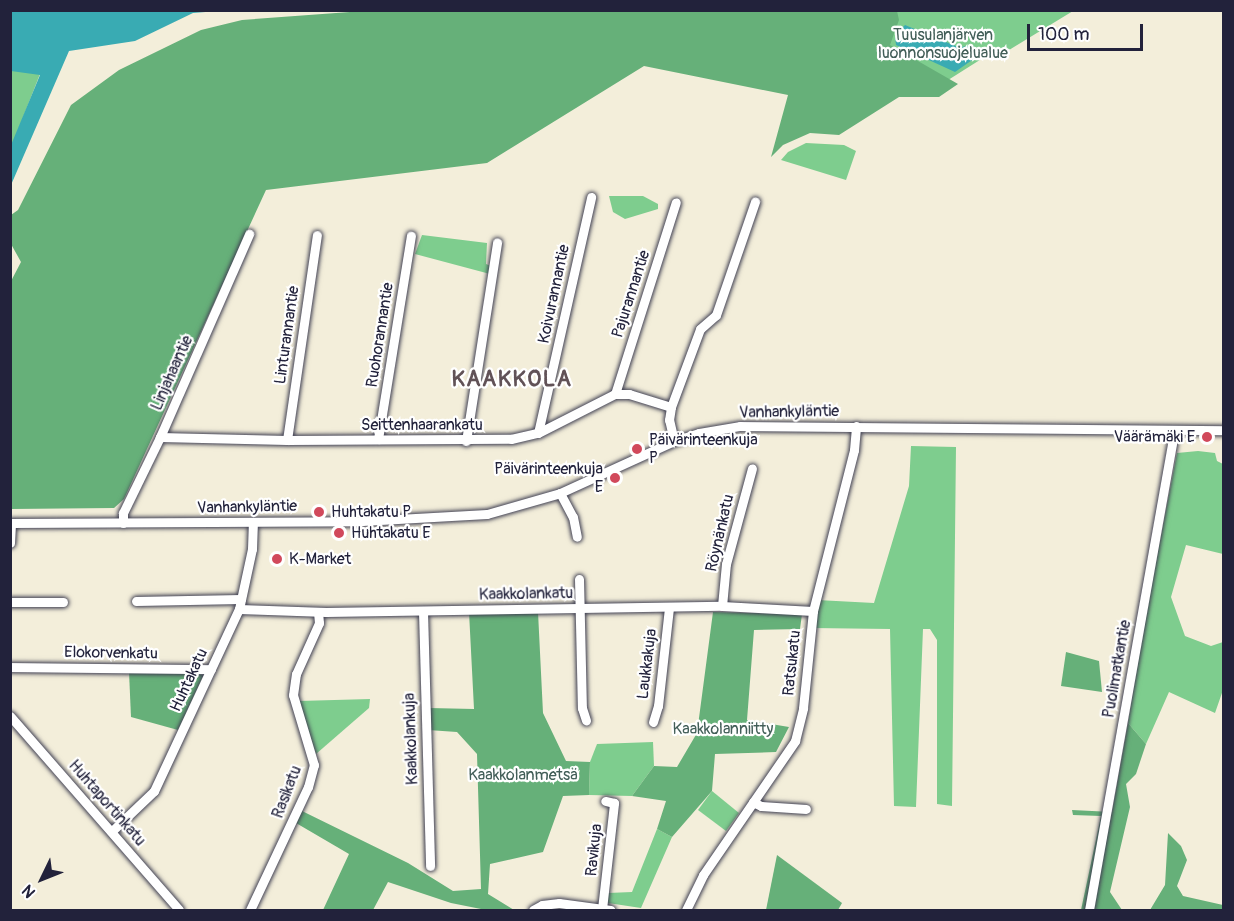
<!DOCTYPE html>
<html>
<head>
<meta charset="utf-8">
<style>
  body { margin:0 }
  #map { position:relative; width:1234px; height:921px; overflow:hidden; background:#f3eeda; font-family:Pangolin,sans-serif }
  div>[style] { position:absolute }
  .green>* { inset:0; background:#7ecd8e }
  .forest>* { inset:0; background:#66b079 }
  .water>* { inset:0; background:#39abb3 }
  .roads { filter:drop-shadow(0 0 2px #414153) drop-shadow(0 0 2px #414153) }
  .minor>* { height:9px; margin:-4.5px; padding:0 4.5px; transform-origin:4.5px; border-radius:4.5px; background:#fff }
  .dots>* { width:16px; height:16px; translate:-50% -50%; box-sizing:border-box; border:3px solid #fff; border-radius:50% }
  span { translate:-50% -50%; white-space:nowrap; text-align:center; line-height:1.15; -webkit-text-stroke:4.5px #fff; paint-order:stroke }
  .park-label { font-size:16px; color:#425e58 }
  .street-label { font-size:16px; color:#22223b }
  .poi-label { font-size:16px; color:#22223b }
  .right { translate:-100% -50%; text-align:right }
  .left { translate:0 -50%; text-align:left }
  .district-label { font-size:22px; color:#615257; font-weight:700; letter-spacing:1.5px }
  .frame { position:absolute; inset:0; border:12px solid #22223b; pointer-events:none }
  .north { position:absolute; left:12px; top:849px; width:60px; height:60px; -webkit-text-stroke:4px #fff; paint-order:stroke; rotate:227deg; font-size:16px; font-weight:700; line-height:24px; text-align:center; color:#22223b }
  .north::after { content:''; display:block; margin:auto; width:21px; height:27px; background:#22223b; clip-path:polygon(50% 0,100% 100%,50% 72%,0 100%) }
  .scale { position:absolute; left:1027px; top:24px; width:116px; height:27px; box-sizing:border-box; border:3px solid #22223b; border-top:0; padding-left:8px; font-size:18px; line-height:21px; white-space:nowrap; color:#22223b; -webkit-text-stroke:4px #fff; paint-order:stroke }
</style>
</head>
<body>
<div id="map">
  <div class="green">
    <div style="clip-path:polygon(11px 11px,40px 74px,11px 148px)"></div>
    <div style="clip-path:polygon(896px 11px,1073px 11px,1001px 55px,994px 51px,945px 82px,882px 55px)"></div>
    <div style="clip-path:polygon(806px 143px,844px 145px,856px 151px,846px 180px,781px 160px,788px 152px)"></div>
    <div style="clip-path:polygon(609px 196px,643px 196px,658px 204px,658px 209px,625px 219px,613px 212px)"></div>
    <div style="clip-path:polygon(422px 235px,487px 243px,486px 264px,491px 266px,490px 274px,415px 254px)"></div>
    <div style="clip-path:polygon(911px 446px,956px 447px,952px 806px,937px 804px,937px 640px,930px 629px,923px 629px,916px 807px,894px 806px,890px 629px,812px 628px,817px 600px,874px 603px,909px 486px)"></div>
    <div style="clip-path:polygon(1198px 451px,1215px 453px,1217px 461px,1223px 464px,1223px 554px,1186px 545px,1171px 597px,1185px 636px,1211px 646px,1223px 642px,1223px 690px,1215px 713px,1169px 692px,1146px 744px,1128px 723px,1145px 619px,1177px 453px)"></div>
    <div style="clip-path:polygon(370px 699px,369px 708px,316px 754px,299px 701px)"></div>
    <div style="clip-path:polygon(653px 742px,654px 766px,632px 796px,589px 795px,590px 762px,597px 744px)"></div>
    <div style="clip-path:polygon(712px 791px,739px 813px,726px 831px,698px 810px)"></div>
    <div style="clip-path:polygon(657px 829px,672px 837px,641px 908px,608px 903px,608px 893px,632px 892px)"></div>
  </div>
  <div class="forest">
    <div style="clip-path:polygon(377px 10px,897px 11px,899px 20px,890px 45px,958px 84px,939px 97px,899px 97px,839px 135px,810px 133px,783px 145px,771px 157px,788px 95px,644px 66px,487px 163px,266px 190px,124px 499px,114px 508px,11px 509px,10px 283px,21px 262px,11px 244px,11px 215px,18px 210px,71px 105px,119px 70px,201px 30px,242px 20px)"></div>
    <div style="clip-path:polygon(469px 612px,538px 612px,543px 713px,566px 761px,590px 762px,589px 795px,563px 796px,543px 852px,490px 864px,488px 894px,514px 910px,486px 910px,451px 903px,388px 882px,373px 910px,323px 910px,349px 854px,296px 823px,302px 811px,408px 863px,453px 891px,481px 889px,477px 754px,457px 732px,428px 730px,429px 708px,474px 709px)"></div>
    <div style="clip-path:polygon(713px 612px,802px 614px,800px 629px,754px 630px,747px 720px,789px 727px,776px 752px,715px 754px,712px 791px,672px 837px,657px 829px,666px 801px,632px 796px,654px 766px,677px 767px,697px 733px)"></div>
    <div style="clip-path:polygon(1066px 652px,1099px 661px,1102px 692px,1061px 686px)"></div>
    <div style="clip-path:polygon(129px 672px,204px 674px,178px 730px,131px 717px)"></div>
    <div style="clip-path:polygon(1128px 723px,1146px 744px,1136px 774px,1126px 784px,1130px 807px,1110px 892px,1122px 910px,1081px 910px,1101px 816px,1073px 815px,1072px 810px,1112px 812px)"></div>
    <div style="clip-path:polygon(1168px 833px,1181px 846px,1187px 860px,1177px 886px,1183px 896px,1223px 905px,1223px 910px,1150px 910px,1165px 885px)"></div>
    <div style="clip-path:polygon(777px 855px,842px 903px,838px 910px,766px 910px)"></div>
  </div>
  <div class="water">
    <div style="clip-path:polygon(11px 10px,218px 10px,218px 11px,193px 13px,135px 41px,69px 51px,11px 185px,11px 145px,40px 75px,11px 71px)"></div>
    <div style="clip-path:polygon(905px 25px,958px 47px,973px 46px,977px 50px,978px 56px,955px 72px,896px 45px,895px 36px)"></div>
  </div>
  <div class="roads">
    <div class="minor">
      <div style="left:615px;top:394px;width:201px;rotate:-72.4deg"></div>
      <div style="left:538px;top:433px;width:242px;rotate:-77.3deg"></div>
      <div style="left:160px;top:437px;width:127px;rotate:1.4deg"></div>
      <div style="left:287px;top:440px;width:224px;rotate:-0.3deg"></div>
      <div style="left:511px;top:439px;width:28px;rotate:-13deg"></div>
      <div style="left:538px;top:433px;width:86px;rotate:-26.9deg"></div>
      <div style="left:615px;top:394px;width:14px"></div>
      <div style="left:629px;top:394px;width:44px;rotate:17.2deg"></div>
      <div style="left:378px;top:439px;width:206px;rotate:-80.8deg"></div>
      <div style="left:287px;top:440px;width:207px;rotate:-81.7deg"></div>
      <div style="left:466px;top:441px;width:201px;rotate:-81.1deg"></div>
      <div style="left:674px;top:441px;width:22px;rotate:-103deg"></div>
      <div style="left:669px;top:420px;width:13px;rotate:-81deg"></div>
      <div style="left:671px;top:407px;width:83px;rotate:-69.6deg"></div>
      <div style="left:700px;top:329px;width:21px;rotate:-41deg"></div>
      <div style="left:716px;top:315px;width:120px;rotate:-71deg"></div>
      <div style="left:560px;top:493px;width:27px;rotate:62deg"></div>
      <div style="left:573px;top:517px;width:20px;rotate:79deg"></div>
      <div style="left:10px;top:523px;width:352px;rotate:-0.3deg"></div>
      <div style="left:362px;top:521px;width:125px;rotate:-3.2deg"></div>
      <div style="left:487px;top:514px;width:76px;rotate:-16deg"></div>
      <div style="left:560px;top:493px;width:125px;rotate:-24.5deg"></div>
      <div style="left:674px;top:441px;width:26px;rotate:-18deg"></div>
      <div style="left:699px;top:433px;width:42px;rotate:-9.7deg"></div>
      <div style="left:740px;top:426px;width:484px;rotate:0.5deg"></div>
      <div style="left:123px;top:523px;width:10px;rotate:-90deg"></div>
      <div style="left:123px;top:513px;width:85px;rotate:-64deg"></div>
      <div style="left:160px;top:437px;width:222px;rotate:-66.3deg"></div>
      <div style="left:10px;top:543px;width:20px;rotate:-87deg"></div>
      <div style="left:579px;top:579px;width:129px;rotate:88.7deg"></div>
      <div style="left:582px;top:708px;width:13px;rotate:72deg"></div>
      <div style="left:136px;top:601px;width:105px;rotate:-1.1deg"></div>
      <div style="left:10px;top:602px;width:53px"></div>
      <div style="left:722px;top:606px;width:42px;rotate:-84.6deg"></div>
      <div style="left:726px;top:564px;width:99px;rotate:-74.8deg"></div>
      <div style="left:239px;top:609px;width:87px;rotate:2deg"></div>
      <div style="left:326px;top:612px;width:396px;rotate:-0.9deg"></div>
      <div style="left:722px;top:606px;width:91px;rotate:3.1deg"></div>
      <div style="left:423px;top:611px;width:255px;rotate:88.4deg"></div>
      <div style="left:10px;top:667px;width:201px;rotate:0.6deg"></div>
      <div style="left:10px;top:716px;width:257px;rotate:48.9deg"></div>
      <div style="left:653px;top:722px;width:17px;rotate:-73deg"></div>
      <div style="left:658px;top:706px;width:99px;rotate:-83.6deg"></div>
      <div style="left:753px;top:802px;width:9px;rotate:27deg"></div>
      <div style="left:761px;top:806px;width:45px;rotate:3.8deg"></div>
      <div style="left:112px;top:831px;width:58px;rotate:-43.6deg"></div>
      <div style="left:154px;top:791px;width:201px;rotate:-65deg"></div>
      <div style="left:239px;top:609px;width:61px;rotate:-77.8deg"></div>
      <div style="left:252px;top:549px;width:27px;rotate:-88deg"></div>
      <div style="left:602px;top:909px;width:107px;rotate:-83.5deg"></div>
      <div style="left:614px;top:803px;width:9px;rotate:-167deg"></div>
      <div style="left:250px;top:910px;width:136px;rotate:-64.8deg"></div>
      <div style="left:308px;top:787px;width:23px;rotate:-75deg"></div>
      <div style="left:314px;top:765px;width:73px;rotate:-106.7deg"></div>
      <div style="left:293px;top:695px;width:21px;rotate:-82deg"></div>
      <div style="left:296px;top:674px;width:56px;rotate:-65.7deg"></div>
      <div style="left:319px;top:623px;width:11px;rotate:-95deg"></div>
      <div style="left:533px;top:910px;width:10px;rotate:-29deg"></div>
      <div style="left:542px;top:905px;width:17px;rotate:-7deg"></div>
      <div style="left:559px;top:903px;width:52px;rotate:7.7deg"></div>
      <div style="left:686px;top:910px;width:39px;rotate:-64deg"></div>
      <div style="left:703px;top:875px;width:163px;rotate:-55.5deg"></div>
      <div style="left:795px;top:741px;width:34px;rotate:-76deg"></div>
      <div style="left:803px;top:708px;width:98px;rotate:-84.1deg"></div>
      <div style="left:813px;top:611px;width:166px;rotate:-75.7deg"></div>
      <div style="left:854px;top:450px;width:24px;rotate:-85deg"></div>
      <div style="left:1089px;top:910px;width:485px;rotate:-79.9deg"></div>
    </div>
  </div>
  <div class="dots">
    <div style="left:1207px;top:437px;background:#d1495b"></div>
    <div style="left:637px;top:449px;background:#d1495b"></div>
    <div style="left:615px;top:478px;background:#d1495b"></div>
    <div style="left:319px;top:512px;background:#d1495b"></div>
    <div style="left:339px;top:533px;background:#d1495b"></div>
    <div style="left:277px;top:559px;background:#d1495b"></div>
  </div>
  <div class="park-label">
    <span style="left:943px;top:44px">Tuusulanjärven<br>luonnonsuojelualue</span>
    <span style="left:723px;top:729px">Kaakkolanniitty</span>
    <span style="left:523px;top:775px">Kaakkolanmetsä</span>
  </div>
  <div class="street-label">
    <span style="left:554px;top:294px;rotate:-78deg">Koivurannantie</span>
    <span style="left:631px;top:294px;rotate:-72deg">Pajurannantie</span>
    <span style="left:287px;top:335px;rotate:-82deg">Linturannantie</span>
    <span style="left:380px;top:335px;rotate:-81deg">Ruohorannantie</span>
    <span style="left:172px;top:373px;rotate:-66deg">Linjahaantie</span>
    <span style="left:789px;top:412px;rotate:-1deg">Vanhankyläntie</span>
    <span style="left:422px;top:425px">Seittenhaarankatu</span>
    <span style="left:247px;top:507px;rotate:-1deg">Vanhankyläntie</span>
    <span style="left:720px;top:533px;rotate:-77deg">Röynänkatu</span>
    <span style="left:526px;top:594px;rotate:-1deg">Kaakkolankatu</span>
    <span style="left:111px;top:653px;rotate:1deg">Elokorvenkatu</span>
    <span style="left:792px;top:663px;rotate:-84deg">Ratsukatu</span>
    <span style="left:647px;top:664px;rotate:-83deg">Laukkakuja</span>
    <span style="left:1117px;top:669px;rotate:-80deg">Puolimatkantie</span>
    <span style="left:189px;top:680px;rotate:-65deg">Huhtakatu</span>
    <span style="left:411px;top:739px;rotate:-92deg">Kaakkolankuja</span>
    <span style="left:287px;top:792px;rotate:-69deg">Rasikatu</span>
    <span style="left:107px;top:803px;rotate:49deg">Huhtaportinkatu</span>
    <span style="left:594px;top:850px;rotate:-84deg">Ravikuja</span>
  </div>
  <div class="poi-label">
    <span class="right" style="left:1195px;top:437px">Väärämäki E</span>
    <span class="left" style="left:649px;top:449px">Päivärinteenkuja<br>P</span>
    <span class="right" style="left:603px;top:478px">Päivärinteenkuja<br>E</span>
    <span class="left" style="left:331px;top:512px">Huhtakatu P</span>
    <span class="left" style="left:351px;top:533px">Huhtakatu E</span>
    <span class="left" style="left:289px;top:559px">K-Market</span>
  </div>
  <div class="district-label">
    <span style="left:512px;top:380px">KAAKKOLA</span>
  </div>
  <div class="frame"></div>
  <div class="north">N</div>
  <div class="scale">100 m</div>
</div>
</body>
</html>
